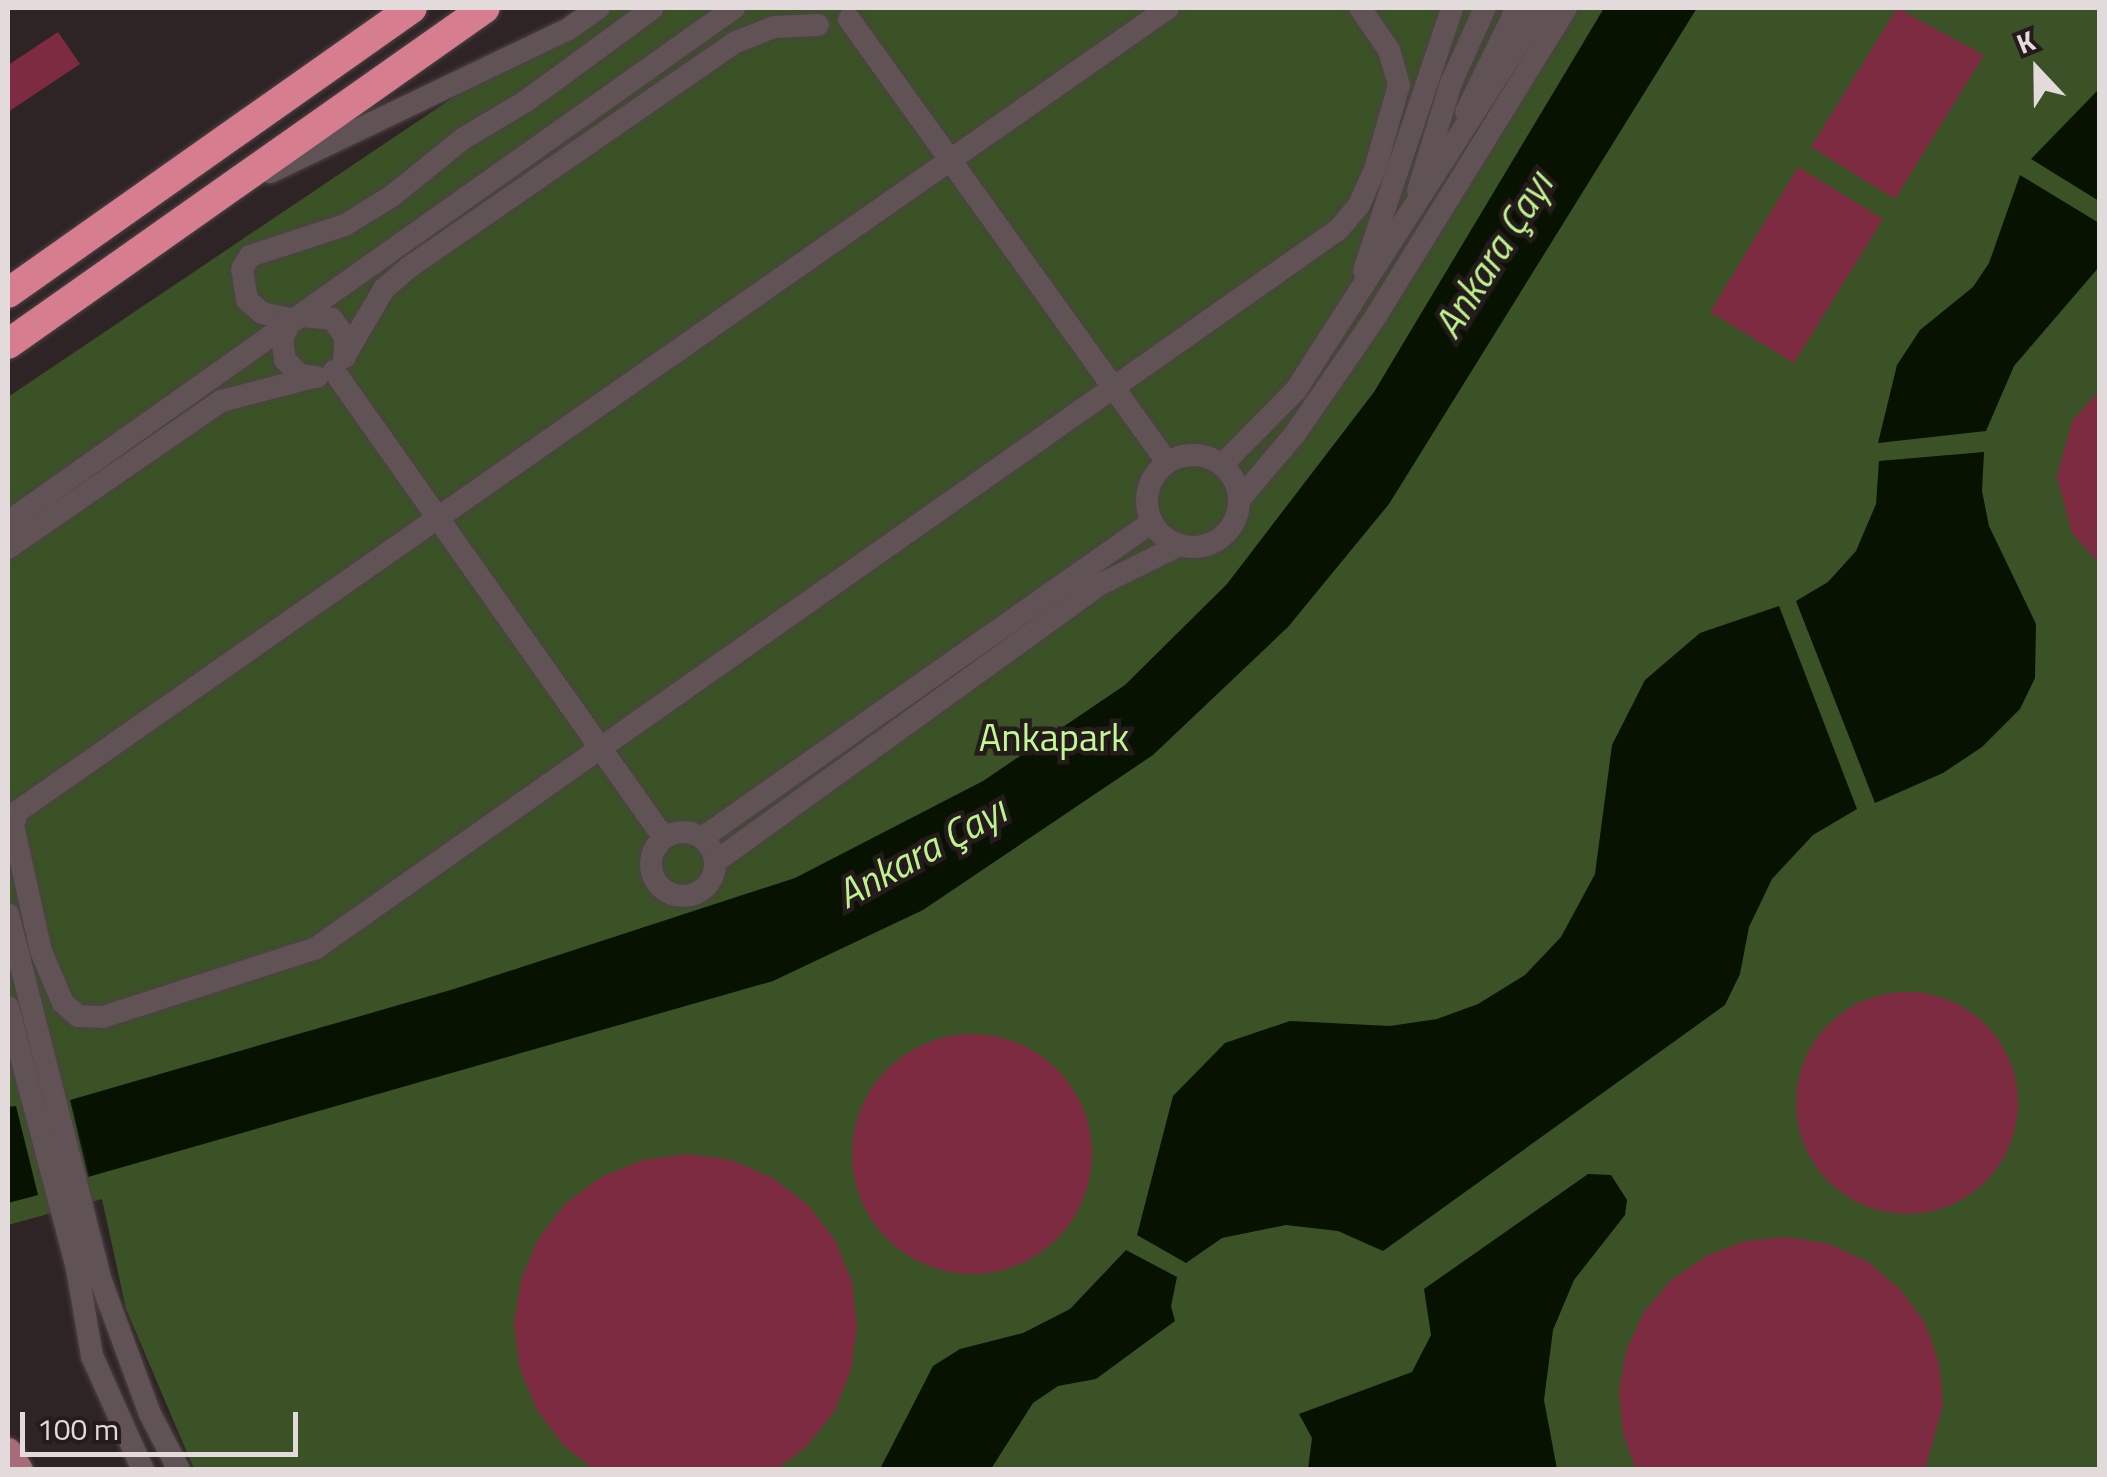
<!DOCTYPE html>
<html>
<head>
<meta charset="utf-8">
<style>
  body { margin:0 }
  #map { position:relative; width:2107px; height:1477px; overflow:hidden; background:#2f2425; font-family:"Titillium Web",sans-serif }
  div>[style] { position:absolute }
  .green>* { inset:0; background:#3b5226 }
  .water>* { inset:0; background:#071300 }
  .building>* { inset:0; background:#7c2b41 }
  .round { border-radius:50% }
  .roads { filter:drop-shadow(0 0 2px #4c4244) drop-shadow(0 0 2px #4c4244) }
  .minor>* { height:22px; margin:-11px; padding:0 11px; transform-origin:11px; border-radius:11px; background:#605255 }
  .minor>.ring { margin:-11px; padding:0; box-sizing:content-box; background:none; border:22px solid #605255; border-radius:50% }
  .major>* { height:28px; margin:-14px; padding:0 14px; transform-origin:14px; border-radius:14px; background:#a76c78 }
  .highway>* { height:30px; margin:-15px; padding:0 15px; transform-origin:15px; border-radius:15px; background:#d67d90 }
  span { translate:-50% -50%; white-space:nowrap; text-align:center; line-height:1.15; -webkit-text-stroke:9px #251a1c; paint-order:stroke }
  .park-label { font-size:38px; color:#c1f891 }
  .water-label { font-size:40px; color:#bcf38c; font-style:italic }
  .frame { position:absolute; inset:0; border:10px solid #e2dadb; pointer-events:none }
  .north { position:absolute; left:1987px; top:20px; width:100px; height:100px; -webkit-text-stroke:8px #251a1c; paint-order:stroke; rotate:338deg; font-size:28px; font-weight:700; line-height:40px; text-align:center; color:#e2dadb }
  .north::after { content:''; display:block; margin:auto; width:35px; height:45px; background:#e2dadb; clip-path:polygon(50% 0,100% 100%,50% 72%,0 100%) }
  .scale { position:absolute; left:20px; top:1412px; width:278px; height:45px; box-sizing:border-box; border:5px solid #e2dadb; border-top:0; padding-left:12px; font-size:30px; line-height:35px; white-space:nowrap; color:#e2dadb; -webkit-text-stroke:8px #251a1c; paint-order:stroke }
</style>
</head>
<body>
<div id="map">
  <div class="green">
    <div style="clip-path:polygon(586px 8px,2099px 8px,2099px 1469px,194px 1469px,126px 1309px,102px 1199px,8px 1225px,8px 397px)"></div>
  </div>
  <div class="water">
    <div style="clip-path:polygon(1604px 8px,1697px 8px,1389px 504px,1288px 627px,1153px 755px,923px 910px,773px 981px,88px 1177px,70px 1100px,454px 989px,795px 878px,983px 781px,1125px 685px,1227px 584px,1374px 392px)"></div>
    <div style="clip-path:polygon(2099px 89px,2099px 201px,2031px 159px)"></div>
    <div style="clip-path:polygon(2020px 175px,2099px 223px,2099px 267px,2014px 366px,1986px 431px,1878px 443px,1897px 365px,1920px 330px,1973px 287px,1989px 263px)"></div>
    <div style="clip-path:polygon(1984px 452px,1982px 491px,1989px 526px,2036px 624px,2035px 678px,2020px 709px,1982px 747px,1943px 773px,1875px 803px,1796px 601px,1828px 582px,1856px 551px,1876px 504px,1879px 461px)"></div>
    <div style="clip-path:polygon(1779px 606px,1857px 809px,1813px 835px,1772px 879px,1749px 927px,1740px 974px,1725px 1005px,1383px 1251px,1338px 1231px,1286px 1225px,1222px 1238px,1186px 1263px,1137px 1235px,1173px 1096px,1225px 1043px,1290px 1021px,1390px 1026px,1437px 1019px,1478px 1004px,1525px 975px,1561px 937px,1595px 874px,1612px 745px,1645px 680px,1700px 633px)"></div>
    <div style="clip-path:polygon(16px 1106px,38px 1195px,8px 1203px,8px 1107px)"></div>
    <div style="clip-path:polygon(1588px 1174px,1611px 1175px,1627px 1200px,1625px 1215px,1574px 1280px,1553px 1330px,1544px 1400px,1557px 1469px,1308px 1469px,1312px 1438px,1299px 1414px,1412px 1372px,1431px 1335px,1424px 1289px)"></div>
    <div style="clip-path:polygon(1126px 1250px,1177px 1277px,1171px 1306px,1175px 1321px,1096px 1379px,1058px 1386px,1033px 1403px,991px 1469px,880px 1469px,933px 1366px,960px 1349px,1023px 1333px,1070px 1309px)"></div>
  </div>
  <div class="building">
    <div style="clip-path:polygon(1897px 8px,1984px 55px,1895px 199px,1811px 147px)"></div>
    <div style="clip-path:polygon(58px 32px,80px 64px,8px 112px,8px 65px)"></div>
    <div style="clip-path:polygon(1798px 167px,1883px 219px,1794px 363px,1710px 312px)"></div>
    <div style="clip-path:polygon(2100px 390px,2100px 564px,2072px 533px,2057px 477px,2072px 421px)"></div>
    <div class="round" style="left:1796px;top:992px;width:222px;height:222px"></div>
    <div class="round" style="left:852px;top:1034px;width:240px;height:240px"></div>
    <div style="clip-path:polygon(687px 1154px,731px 1160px,773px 1178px,808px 1205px,835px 1240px,852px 1282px,857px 1326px,851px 1370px,834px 1412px,806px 1447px,776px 1470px,595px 1470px,564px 1446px,537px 1410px,520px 1369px,514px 1324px,521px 1280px,538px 1239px,565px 1204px,601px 1177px,643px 1160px)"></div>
    <div style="clip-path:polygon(1788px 1237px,1829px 1244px,1868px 1262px,1900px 1289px,1925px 1323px,1939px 1363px,1943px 1405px,1925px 1470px,1636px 1470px,1623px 1434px,1619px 1392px,1626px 1351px,1644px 1312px,1671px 1280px,1706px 1256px,1745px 1241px)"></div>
  </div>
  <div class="roads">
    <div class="minor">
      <div style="left:1168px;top:8px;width:1403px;rotate:145.07deg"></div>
      <div style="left:18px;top:811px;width:15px;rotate:110deg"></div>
      <div style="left:13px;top:825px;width:129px;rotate:77.5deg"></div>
      <div style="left:41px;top:951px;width:56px;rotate:67.1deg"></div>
      <div style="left:63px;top:1003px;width:20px;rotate:41deg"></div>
      <div style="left:78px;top:1016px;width:25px;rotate:2deg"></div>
      <div style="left:103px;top:1017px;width:224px;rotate:-17.9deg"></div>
      <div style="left:316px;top:948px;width:1250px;rotate:-35.1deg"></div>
      <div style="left:1339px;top:229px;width:31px;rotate:-50deg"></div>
      <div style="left:1359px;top:205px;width:39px;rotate:-66deg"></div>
      <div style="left:1375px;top:169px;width:87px;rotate:-74.1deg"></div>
      <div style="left:1399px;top:85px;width:36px;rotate:-106deg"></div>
      <div style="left:1389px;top:50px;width:51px;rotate:-124.6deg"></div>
      <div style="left:849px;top:19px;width:545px;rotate:54.33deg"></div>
      <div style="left:1466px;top:112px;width:116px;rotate:-63.9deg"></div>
      <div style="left:270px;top:172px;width:329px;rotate:-25.6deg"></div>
      <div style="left:567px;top:30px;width:39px;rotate:-35deg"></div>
      <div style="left:1418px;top:191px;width:113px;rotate:-73deg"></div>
      <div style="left:1451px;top:83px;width:82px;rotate:-65.6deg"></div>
      <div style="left:1364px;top:270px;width:276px;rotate:-71.4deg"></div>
      <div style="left:300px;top:316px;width:32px;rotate:5deg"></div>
      <div style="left:332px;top:319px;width:21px;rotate:53deg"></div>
      <div style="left:345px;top:336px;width:21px;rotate:90deg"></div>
      <div style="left:295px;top:320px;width:34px;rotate:-168deg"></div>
      <div style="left:262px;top:313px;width:20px;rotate:-139deg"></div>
      <div style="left:247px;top:300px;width:31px;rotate:-99deg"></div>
      <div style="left:242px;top:269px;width:15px;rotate:-58deg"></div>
      <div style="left:250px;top:256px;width:100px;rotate:-18.1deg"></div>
      <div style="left:345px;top:225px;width:55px;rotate:-31.7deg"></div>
      <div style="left:392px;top:196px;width:92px;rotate:-38.9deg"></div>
      <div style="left:464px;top:138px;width:72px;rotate:-30.8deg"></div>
      <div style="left:526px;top:101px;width:157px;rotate:-36.2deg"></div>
      <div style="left:289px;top:324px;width:17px;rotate:114deg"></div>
      <div style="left:282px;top:340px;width:20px;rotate:81deg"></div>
      <div style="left:285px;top:360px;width:21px;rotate:45deg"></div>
      <div style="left:300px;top:375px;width:17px;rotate:7deg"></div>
      <div style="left:344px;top:357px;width:79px;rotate:-59.5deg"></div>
      <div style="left:384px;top:289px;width:32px;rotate:-41deg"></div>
      <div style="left:408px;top:268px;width:398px;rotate:-34.6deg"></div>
      <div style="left:736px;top:42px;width:41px;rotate:-21.5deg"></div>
      <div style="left:774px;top:27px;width:44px;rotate:-2.6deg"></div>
      <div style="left:334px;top:371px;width:572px;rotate:54.75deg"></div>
      <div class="ring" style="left:1147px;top:455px;width:70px;height:70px"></div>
      <div style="left:1222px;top:465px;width:105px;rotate:-45.4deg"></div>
      <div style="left:1296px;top:390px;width:454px;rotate:-57.3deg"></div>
      <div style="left:1239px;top:500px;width:87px;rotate:-49.7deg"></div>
      <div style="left:1295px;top:434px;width:143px;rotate:-55.5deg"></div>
      <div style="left:1376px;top:316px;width:362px;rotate:-58.3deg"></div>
      <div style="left:8px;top:522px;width:890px;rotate:-35.3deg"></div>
      <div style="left:8px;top:548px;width:259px;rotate:-34.6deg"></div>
      <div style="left:221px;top:401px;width:92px;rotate:-14.5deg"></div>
      <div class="ring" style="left:651px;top:832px;width:42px;height:42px"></div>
      <div style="left:702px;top:838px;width:550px;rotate:-35.08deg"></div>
      <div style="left:715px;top:862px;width:476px;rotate:-35.8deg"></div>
      <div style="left:1101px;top:584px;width:88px;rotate:-26.3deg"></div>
      <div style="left:8px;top:914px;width:379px;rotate:75.8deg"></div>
      <div style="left:101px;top:1281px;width:142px;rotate:69.8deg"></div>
      <div style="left:150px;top:1414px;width:63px;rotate:62.6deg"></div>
      <div style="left:8px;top:1007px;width:271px;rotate:75.2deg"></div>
      <div style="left:77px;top:1269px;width:88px;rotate:80.2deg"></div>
      <div style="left:92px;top:1356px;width:125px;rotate:65.9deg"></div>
    </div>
    <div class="major">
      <div style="left:8px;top:1452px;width:21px;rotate:59deg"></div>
    </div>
    <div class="highway">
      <div style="left:8px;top:293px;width:494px;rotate:-35.2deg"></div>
      <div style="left:8px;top:344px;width:583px;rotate:-35.16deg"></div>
    </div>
  </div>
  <div class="park-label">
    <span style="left:1054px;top:738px">Ankapark</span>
  </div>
  <div class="water-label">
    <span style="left:1493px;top:255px;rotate:-58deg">Ankara Çayı</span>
    <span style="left:921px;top:852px;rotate:-29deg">Ankara Çayı</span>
  </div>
  <div class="frame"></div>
  <div class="north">K</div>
  <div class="scale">100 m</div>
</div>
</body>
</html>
